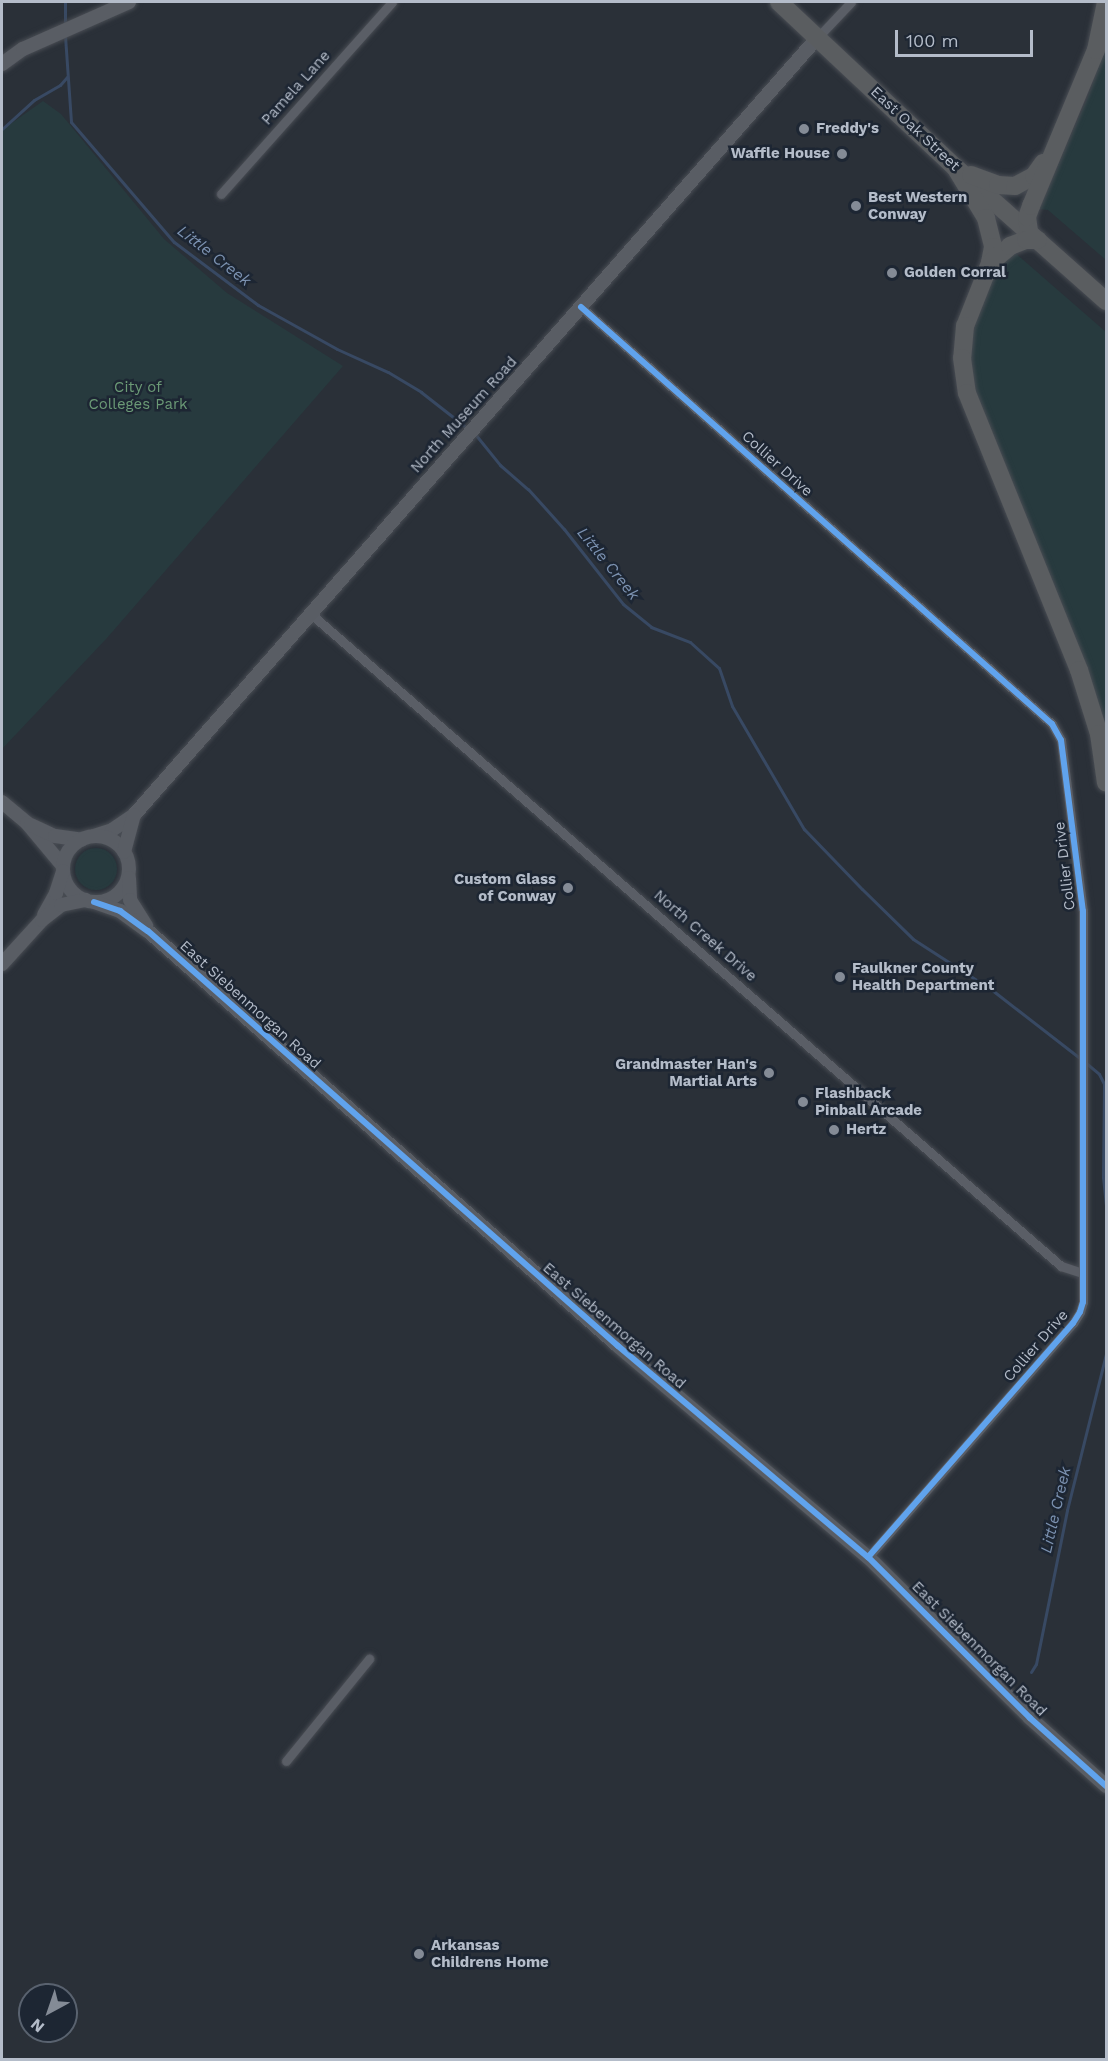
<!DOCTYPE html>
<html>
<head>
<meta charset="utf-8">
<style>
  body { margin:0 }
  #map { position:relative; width:1108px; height:2061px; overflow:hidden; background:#2a3038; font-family:"Work Sans",sans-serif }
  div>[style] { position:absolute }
  .green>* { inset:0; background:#273a3e }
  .round { border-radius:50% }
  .stream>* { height:3px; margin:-1.5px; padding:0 1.5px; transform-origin:1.5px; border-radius:1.5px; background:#384963 }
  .roads { filter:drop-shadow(0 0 2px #484c53) drop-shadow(0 0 2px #484c53) }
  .street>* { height:9px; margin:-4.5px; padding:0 4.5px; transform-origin:4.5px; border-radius:4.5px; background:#5a5e66 }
  .secondary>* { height:14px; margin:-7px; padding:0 7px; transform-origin:7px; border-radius:7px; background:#595d64 }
  .secondary>.ring { margin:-7px; padding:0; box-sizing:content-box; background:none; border:14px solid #595d64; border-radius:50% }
  .highway>* { height:18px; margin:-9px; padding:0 9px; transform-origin:9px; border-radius:9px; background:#5a5d60 }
  .cycleway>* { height:6px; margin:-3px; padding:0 3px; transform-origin:3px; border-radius:3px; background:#60a3ed }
  .dots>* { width:16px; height:16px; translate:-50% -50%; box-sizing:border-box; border:3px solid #1d2633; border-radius:50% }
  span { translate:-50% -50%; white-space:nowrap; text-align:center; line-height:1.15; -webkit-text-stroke:5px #1d2633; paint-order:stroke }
  .street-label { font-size:15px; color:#b4bcc9 }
  .poi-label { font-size:15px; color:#b4bcc9; font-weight:700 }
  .left { translate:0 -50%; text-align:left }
  .right { translate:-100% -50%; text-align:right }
  .park-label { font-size:15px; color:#6b9a76 }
  .water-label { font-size:16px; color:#7c92b1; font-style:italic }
  .frame { position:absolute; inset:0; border:3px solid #b4bcc9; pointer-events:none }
  .north { position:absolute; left:18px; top:1983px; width:60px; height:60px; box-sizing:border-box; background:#1d2633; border:2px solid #59626f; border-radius:50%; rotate:220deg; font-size:16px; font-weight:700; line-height:24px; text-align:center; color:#b4bcc9 }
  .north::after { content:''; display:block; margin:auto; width:21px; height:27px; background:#848b96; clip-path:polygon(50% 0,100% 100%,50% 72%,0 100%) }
  .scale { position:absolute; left:895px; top:30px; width:138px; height:27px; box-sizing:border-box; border:3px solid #b4bcc9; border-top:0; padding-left:8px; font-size:18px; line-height:21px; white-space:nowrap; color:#b4bcc9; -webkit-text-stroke:4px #1d2633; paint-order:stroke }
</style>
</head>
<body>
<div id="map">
  <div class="green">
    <div style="clip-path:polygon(1106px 45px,1106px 260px,1048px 210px,1039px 209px,1088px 96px)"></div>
    <div style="clip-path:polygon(43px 101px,61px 114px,164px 239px,227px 293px,343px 366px,107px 638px,2px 749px,2px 130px)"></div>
    <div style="clip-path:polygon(1013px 251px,1106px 332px,1106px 739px,978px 404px,969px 367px,970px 334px,977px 305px,1003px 259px)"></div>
    <div class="round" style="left:75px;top:848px;width:42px;height:42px"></div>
  </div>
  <div class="stream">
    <div style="left:65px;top:26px;width:24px;rotate:-90deg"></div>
    <div style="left:65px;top:36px;width:86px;rotate:86deg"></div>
    <div style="left:71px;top:122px;width:158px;rotate:49.4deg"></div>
    <div style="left:174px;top:242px;width:105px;rotate:36.9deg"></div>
    <div style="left:258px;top:305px;width:90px;rotate:29.1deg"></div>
    <div style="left:337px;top:349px;width:56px;rotate:24.3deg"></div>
    <div style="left:388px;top:372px;width:39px;rotate:31deg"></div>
    <div style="left:421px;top:392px;width:58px;rotate:38deg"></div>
    <div style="left:2px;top:129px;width:43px;rotate:-42.2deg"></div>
    <div style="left:34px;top:100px;width:30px;rotate:-30deg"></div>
    <div style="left:60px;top:85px;width:11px;rotate:-49deg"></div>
    <div style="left:475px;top:434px;width:40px;rotate:51deg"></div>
    <div style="left:500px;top:465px;width:37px;rotate:41deg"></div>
    <div style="left:528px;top:489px;width:54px;rotate:48deg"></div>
    <div style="left:564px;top:529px;width:95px;rotate:51.8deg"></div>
    <div style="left:623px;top:604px;width:36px;rotate:39deg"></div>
    <div style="left:651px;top:627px;width:42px;rotate:21deg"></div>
    <div style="left:690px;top:642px;width:39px;rotate:42deg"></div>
    <div style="left:719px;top:668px;width:40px;rotate:71.1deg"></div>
    <div style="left:732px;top:706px;width:143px;rotate:59.7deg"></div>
    <div style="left:804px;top:829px;width:83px;rotate:46deg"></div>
    <div style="left:862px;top:889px;width:71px;rotate:44.4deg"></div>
    <div style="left:913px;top:939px;width:94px;rotate:32.8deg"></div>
    <div style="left:992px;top:990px;width:113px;rotate:37.8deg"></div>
    <div style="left:1086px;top:1063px;width:17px;rotate:40deg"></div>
    <div style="left:1099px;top:1074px;width:11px;rotate:63deg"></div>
    <div style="left:1104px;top:1084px;width:93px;rotate:90.6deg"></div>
    <div style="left:1103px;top:1177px;width:30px;rotate:84deg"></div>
    <div style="left:1031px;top:1672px;width:9px;rotate:-58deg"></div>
    <div style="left:1036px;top:1664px;width:157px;rotate:-78.6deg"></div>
    <div style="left:1067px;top:1510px;width:161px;rotate:-76deg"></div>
  </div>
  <div class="roads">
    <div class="street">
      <div style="left:818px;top:37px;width:48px;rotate:-46.7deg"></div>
      <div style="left:221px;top:194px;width:257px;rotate:-48.3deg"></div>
      <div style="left:581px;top:307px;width:629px;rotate:41.52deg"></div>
      <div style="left:1052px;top:724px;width:18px;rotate:61deg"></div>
      <div style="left:1061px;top:740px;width:172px;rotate:82.7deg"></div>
      <div style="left:1083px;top:911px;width:391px;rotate:90deg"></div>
      <div style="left:1083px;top:1302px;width:10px;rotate:107deg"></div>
      <div style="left:1080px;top:1312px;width:13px;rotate:122deg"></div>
      <div style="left:1073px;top:1323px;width:311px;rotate:131.2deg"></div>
      <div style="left:311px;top:614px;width:994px;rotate:41deg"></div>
      <div style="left:1061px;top:1266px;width:22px;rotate:18deg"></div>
      <div style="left:286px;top:1761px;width:132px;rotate:-50.9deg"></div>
    </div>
    <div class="secondary">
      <div style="left:2px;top:64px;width:26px;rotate:-36deg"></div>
      <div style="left:23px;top:49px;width:116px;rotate:-23.9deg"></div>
      <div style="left:2px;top:802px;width:33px;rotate:40deg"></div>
      <div style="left:27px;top:823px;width:56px;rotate:50.1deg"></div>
      <div style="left:31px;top:825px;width:26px;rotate:25deg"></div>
      <div style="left:55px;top:836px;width:27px;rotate:8deg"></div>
      <div style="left:94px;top:836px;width:19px;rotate:-18deg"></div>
      <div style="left:112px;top:830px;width:27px;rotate:-34deg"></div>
      <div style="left:134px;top:815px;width:1036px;rotate:-48.68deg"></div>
      <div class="ring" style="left:63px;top:836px;width:52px;height:52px"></div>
      <div style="left:124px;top:852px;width:38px;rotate:-75deg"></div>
      <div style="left:129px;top:878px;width:22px;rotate:87deg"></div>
      <div style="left:130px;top:900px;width:31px;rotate:58deg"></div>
      <div style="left:94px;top:902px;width:28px;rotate:19deg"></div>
      <div style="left:120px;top:911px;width:34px;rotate:36deg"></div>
      <div style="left:148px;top:931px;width:627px;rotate:41.44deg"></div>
      <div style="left:618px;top:1346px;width:327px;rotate:40.2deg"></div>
      <div style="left:868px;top:1557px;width:228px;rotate:44.8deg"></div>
      <div style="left:1030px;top:1718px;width:102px;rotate:41.8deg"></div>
      <div style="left:44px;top:915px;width:25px;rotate:-61deg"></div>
      <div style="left:56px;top:893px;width:23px;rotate:-72deg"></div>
      <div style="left:2px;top:964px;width:59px;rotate:-47.7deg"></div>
      <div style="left:42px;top:920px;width:24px;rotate:-38deg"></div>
      <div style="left:61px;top:905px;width:25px;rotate:-12deg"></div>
    </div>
    <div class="highway">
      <div style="left:779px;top:2px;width:241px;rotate:43.2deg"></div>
      <div style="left:955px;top:167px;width:202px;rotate:41.6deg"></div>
      <div style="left:955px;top:167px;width:60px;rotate:58.7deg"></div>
      <div style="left:986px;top:218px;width:30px;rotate:76deg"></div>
      <div style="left:993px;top:247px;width:16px;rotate:101deg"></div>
      <div style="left:990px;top:263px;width:68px;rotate:111.6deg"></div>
      <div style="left:965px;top:326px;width:32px;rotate:95deg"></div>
      <div style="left:962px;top:358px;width:35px;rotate:82deg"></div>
      <div style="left:967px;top:393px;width:299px;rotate:68deg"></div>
      <div style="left:1079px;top:670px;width:67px;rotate:72.6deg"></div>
      <div style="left:1099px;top:734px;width:49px;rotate:81.9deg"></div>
      <div style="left:971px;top:175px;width:29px;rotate:20deg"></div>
      <div style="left:998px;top:185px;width:17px;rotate:3deg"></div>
      <div style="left:1015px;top:186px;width:21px;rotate:-28deg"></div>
      <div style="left:1034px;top:176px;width:16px;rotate:-55deg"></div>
      <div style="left:1029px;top:231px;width:14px;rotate:-98deg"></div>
      <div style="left:1027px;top:217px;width:12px;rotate:-70deg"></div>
      <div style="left:1031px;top:206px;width:169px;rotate:-67.4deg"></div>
      <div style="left:1096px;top:50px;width:49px;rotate:-78.2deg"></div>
      <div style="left:990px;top:263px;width:26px;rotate:-40deg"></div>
      <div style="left:1010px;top:246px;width:17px;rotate:-21deg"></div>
      <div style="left:1026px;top:240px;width:12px"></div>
    </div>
  </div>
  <div class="cycleway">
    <div style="left:581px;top:307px;width:629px;rotate:41.52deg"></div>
    <div style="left:1052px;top:724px;width:18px;rotate:61deg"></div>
    <div style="left:1061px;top:740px;width:172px;rotate:82.7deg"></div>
    <div style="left:1083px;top:911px;width:391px;rotate:90deg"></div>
    <div style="left:1083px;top:1302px;width:10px;rotate:107deg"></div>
    <div style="left:1080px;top:1312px;width:13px;rotate:122deg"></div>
    <div style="left:1073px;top:1323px;width:311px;rotate:131.2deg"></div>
    <div style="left:94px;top:902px;width:28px;rotate:19deg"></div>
    <div style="left:120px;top:911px;width:34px;rotate:36deg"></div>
    <div style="left:148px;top:931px;width:627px;rotate:41.44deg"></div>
    <div style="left:618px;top:1346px;width:327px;rotate:40.2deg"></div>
    <div style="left:868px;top:1557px;width:228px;rotate:44.8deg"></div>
    <div style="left:1030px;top:1718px;width:102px;rotate:41.8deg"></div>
  </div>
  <div class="dots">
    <div style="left:804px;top:129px;background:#848b96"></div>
    <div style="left:842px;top:154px;background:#848b96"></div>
    <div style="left:856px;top:206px;background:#848b96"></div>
    <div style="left:892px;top:273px;background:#848b96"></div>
    <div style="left:568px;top:888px;background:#848b96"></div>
    <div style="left:840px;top:977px;background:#848b96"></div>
    <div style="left:769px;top:1073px;background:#848b96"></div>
    <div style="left:803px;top:1102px;background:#848b96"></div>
    <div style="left:834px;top:1130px;background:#848b96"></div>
    <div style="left:419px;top:1954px;background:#848b96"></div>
  </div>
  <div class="street-label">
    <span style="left:296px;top:88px;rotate:-48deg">Pamela Lane</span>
    <span style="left:915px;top:129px;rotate:43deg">East Oak Street</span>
    <span style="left:464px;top:415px;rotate:-48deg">North Museum Road</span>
    <span style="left:777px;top:464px;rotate:42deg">Collier Drive</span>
    <span style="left:1065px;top:866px;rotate:-97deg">Collier Drive</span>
    <span style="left:705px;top:936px;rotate:41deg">North Creek Drive</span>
    <span style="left:250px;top:1005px;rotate:42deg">East Siebenmorgan Road</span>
    <span style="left:614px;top:1326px;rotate:41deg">East Siebenmorgan Road</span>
    <span style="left:1036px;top:1346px;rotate:-49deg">Collier Drive</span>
    <span style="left:979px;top:1649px;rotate:45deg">East Siebenmorgan Road</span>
  </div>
  <div class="poi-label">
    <span class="left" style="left:816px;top:129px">Freddy's</span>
    <span class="right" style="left:830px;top:154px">Waffle House</span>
    <span class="left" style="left:868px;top:206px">Best Western<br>Conway</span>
    <span class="left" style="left:904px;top:273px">Golden Corral</span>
    <span class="right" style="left:556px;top:888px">Custom Glass<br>of Conway</span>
    <span class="left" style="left:852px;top:977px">Faulkner County<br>Health Department</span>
    <span class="right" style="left:757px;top:1073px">Grandmaster Han's<br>Martial Arts</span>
    <span class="left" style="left:815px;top:1102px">Flashback<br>Pinball Arcade</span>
    <span class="left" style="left:846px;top:1130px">Hertz</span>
    <span class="left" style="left:431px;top:1954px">Arkansas<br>Childrens Home</span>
  </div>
  <div class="park-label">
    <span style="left:138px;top:396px">City of<br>Colleges Park</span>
  </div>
  <div class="water-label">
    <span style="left:214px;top:256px;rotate:38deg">Little Creek</span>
    <span style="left:608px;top:564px;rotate:51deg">Little Creek</span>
    <span style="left:1056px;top:1510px;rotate:-77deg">Little Creek</span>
  </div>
  <div class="frame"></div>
  <div class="north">N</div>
  <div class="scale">100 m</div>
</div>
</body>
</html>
